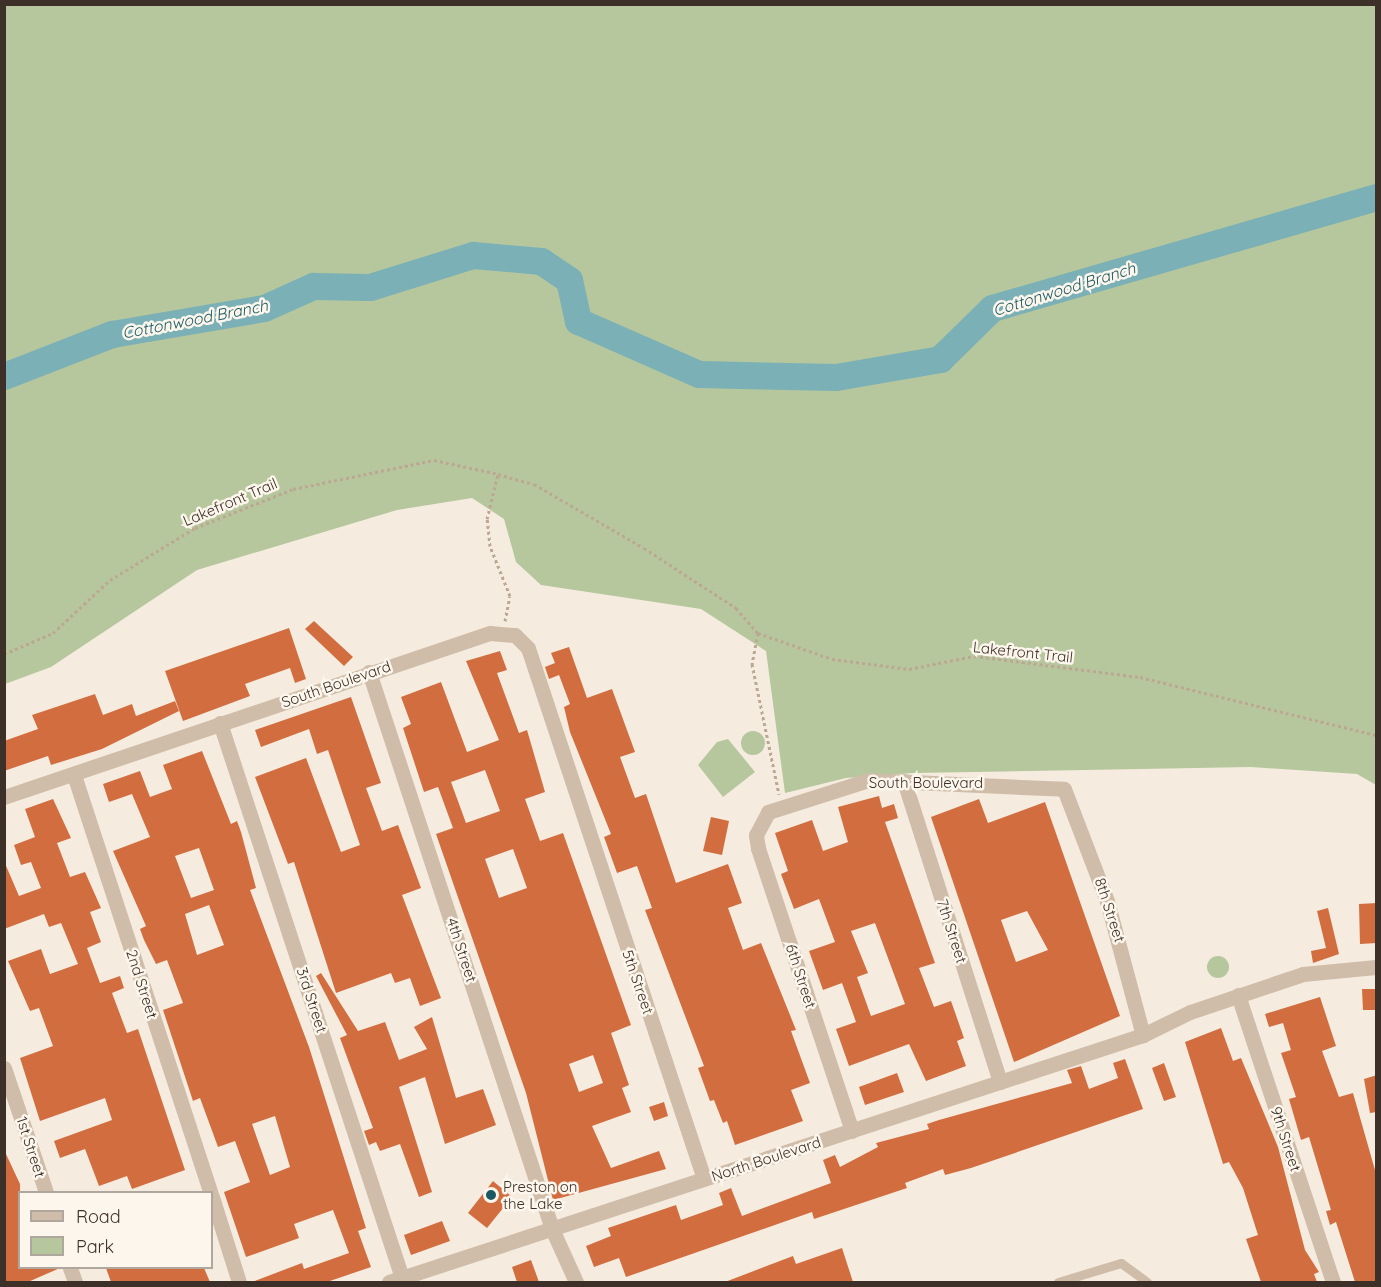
<!DOCTYPE html>
<html>
<head>
<meta charset="utf-8">
<style>
  body { margin:0 }
  #map { position:relative; width:1381px; height:1287px; overflow:hidden; background:#f5ecdf; font-family:Quicksand,sans-serif }
  div>[style] { position:absolute }
  .green>* { inset:0; background:#b6c79d }
  .round { border-radius:50% }
  .river>* { height:27px; margin:-13.5px; padding:0 13.5px; transform-origin:13.5px; border-radius:13.5px; background:#7ab0b6 }
  .building>* { inset:0; background:#d26d40 }
  .path>* { height:3px; margin-top:-1.5px; transform-origin:0; background:repeating-linear-gradient(90deg,#bca793 0 3px,transparent 0 6px) }
  .lane>* { height:9px; margin:-4.5px; padding:0 4.5px; transform-origin:4.5px; border-radius:4.5px; background:#d0bda9 }
  .street>* { height:15px; margin:-7.5px; padding:0 7.5px; transform-origin:7.5px; border-radius:7.5px; background:#d0bda9 }
  .dots>* { width:16px; height:16px; translate:-50% -50%; box-sizing:border-box; border:3px solid #fcf6ec; border-radius:50% }
  span { translate:-50% -50%; white-space:nowrap; text-align:center; line-height:1.15; -webkit-text-stroke:5px #fcf6ec; paint-order:stroke }
  .street-label { font-size:15px; color:#3c3029 }
  .poi-label { font-size:15px; color:#3c3029 }
  .left { translate:0 -50%; text-align:left }
  .water-label { font-size:16px; color:#1a5963; font-style:italic }
  .frame { position:absolute; inset:0; border:6px solid #3c3029; pointer-events:none }
  .legend { position:absolute; left:18px; top:1191px; width:195px; height:78px; box-sizing:border-box; background:#fcf6ec; border:2px solid #afa79e; margin:0; padding:8px 10px; list-style:none; font-size:18px; color:#3c3029 }
  .legend li { display:flex; align-items:center; gap:12px; height:30px }
  .legend b { width:30px; border:2px solid #afa79e }
</style>
</head>
<body>
<div id="map">
  <div class="green">
    <div style="clip-path:polygon(5px 5px,1376px 5px,1376px 785px,1357px 774px,1251px 767px,913px 773px,846px 778px,785px 793px,766px 651px,701px 609px,541px 585px,516px 562px,504px 519px,472px 498px,397px 510px,197px 570px,51px 667px,5px 684px)"></div>
    <div class="round" style="left:741px;top:731px;width:24px;height:24px"></div>
    <div style="clip-path:polygon(728px 739px,755px 772px,723px 797px,698px 765px,717px 742px)"></div>
    <div class="round" style="left:1207px;top:956px;width:22px;height:22px"></div>
  </div>
  <div class="river">
    <div style="left:4px;top:376px;width:116px;rotate:-21.3deg"></div>
    <div style="left:112px;top:334px;width:154px;rotate:-9.7deg"></div>
    <div style="left:264px;top:308px;width:54px;rotate:-24.2deg"></div>
    <div style="left:313px;top:286px;width:57px;rotate:1deg"></div>
    <div style="left:370px;top:287px;width:108px;rotate:-17.3deg"></div>
    <div style="left:473px;top:255px;width:68px;rotate:5deg"></div>
    <div style="left:541px;top:261px;width:34px;rotate:34deg"></div>
    <div style="left:569px;top:280px;width:42px;rotate:77.6deg"></div>
    <div style="left:578px;top:321px;width:132px;rotate:23.7deg"></div>
    <div style="left:699px;top:374px;width:137px;rotate:1.3deg"></div>
    <div style="left:836px;top:377px;width:106px;rotate:-9.8deg"></div>
    <div style="left:940px;top:359px;width:73px;rotate:-44.4deg"></div>
    <div style="left:992px;top:308px;width:400px;rotate:-16.1deg"></div>
  </div>
  <div class="building">
    <div style="clip-path:polygon(314px 621px,353px 657px,344px 666px,305px 629px)"></div>
    <div style="clip-path:polygon(289px 628px,306px 679px,295px 683px,290px 668px,245px 684px,250px 696px,183px 721px,165px 671px)"></div>
    <div style="clip-path:polygon(569px 647px,587px 698px,612px 689px,635px 752px,620px 757px,635px 798px,646px 794px,676px 883px,728px 864px,742px 903px,728px 908px,743px 950px,761px 943px,796px 1030px,791px 1031px,810px 1083px,791px 1090px,803px 1121px,735px 1145px,727px 1121px,723px 1123px,714px 1100px,710px 1101px,698px 1068px,704px 1066px,645px 910px,652px 908px,637px 866px,617px 873px,604px 837px,611px 834px,570px 732px,564px 707px,570px 704px,559px 675px,549px 679px,545px 667px,555px 663px,551px 653px)"></div>
    <div style="clip-path:polygon(evenodd,500px 651px,507px 670px,497px 673px,519px 733px,527px 730px,545px 792px,525px 799px,540px 841px,563px 833px,631px 1025px,611px 1033px,629px 1085px,622px 1088px,631px 1112px,592px 1126px,611px 1168px,659px 1151px,666px 1169px,553px 1200px,526px 1093px,436px 834px,453px 828px,438px 787px,424px 792px,403px 728px,411px 724px,401px 697px,441px 682px,467px 752px,499px 740px,466px 661px,500px 651px,485px 770px,500px 811px,466px 823px,451px 782px,485px 770px,500px 651px,513px 849px,527px 888px,499px 898px,485px 859px,513px 849px,500px 651px,593px 1055px,603px 1083px,579px 1092px,569px 1064px,593px 1055px)"></div>
    <div style="clip-path:polygon(95px 694px,103px 715px,132px 704px,136px 716px,175px 701px,179px 711px,102px 749px,51px 765px,48px 756px,4px 771px,4px 741px,38px 729px,32px 715px)"></div>
    <div style="clip-path:polygon(351px 697px,381px 783px,366px 788px,382px 831px,398px 825px,421px 888px,402px 895px,441px 998px,420px 1006px,410px 978px,395px 983px,391px 973px,336px 993px,294px 862px,288px 864px,255px 777px,306px 758px,341px 852px,360px 845px,328px 750px,317px 754px,309px 729px,261px 747px,255px 730px)"></div>
    <div style="clip-path:polygon(evenodd,202px 751px,231px 824px,237px 821px,241px 832px,256px 888px,250px 890px,309px 1047px,366px 1228px,358px 1231px,371px 1267px,327px 1282px,252px 1282px,302px 1263px,304px 1269px,349px 1253px,333px 1210px,294px 1224px,299px 1238px,246px 1257px,224px 1192px,250px 1182px,235px 1141px,218px 1147px,200px 1098px,193px 1101px,163px 1010px,183px 1003px,167px 960px,156px 964px,144px 940px,140px 929px,146px 926px,113px 851px,150px 837px,132px 794px,109px 802px,103px 784px,140px 771px,150px 797px,172px 789px,163px 765px,202px 751px,199px 848px,214px 890px,191px 898px,175px 856px,199px 848px,202px 751px,209px 905px,224px 945px,197px 955px,185px 914px,209px 905px,202px 751px,275px 1116px,290px 1167px,270px 1175px,252px 1124px,275px 1116px)"></div>
    <div style="clip-path:polygon(evenodd,879px 796px,882px 808px,894px 804px,898px 818px,885px 822px,935px 963px,919px 968px,934px 1007px,951px 1001px,964px 1038px,957px 1041px,966px 1066px,926px 1081px,909px 1044px,849px 1066px,836px 1029px,856px 1022px,842px 983px,823px 990px,809px 951px,835px 942px,819px 899px,794px 909px,781px 874px,788px 871px,775px 833px,812px 820px,823px 851px,848px 842px,838px 807px,879px 796px,875px 923px,905px 1004px,871px 1016px,857px 977px,868px 973px,851px 931px,875px 923px)"></div>
    <div style="clip-path:polygon(53px 799px,71px 838px,57px 843px,70px 877px,85px 872px,101px 908px,90px 912px,101px 942px,87px 948px,100px 983px,120px 976px,124px 988px,112px 993px,127px 1033px,138px 1029px,185px 1170px,132px 1189px,127px 1176px,99px 1186px,85px 1149px,60px 1158px,54px 1141px,112px 1120px,105px 1098px,40px 1121px,20px 1058px,53px 1046px,39px 1008px,30px 1011px,8px 961px,41px 949px,50px 974px,78px 964px,61px 923px,49px 927px,44px 914px,4px 929px,4px 861px,19px 896px,41px 888px,31px 862px,21px 865px,14px 845px,35px 837px,25px 809px)"></div>
    <div style="clip-path:polygon(evenodd,979px 799px,988px 823px,1045px 802px,1120px 1016px,1014px 1062px,931px 817px,979px 799px,1027px 911px,1048px 950px,1016px 962px,1001px 920px,1027px 911px)"></div>
    <div style="clip-path:polygon(711px 817px,729px 821px,722px 855px,703px 851px)"></div>
    <div style="clip-path:polygon(1377px 903px,1377px 943px,1360px 944px,1359px 904px)"></div>
    <div style="clip-path:polygon(1328px 908px,1339px 954px,1313px 963px,1311px 951px,1326px 948px,1317px 911px)"></div>
    <div style="clip-path:polygon(321px 973px,358px 1031px,385px 1022px,399px 1060px,427px 1049px,414px 1027px,432px 1017px,456px 1098px,483px 1089px,496px 1125px,445px 1144px,425px 1077px,399px 1087px,432px 1192px,419px 1197px,400px 1144px,380px 1151px,376px 1142px,369px 1145px,364px 1131px,373px 1128px,340px 1038px,347px 1035px,316px 976px)"></div>
    <div style="clip-path:polygon(1362px 989px,1377px 989px,1377px 1010px,1363px 1010px)"></div>
    <div style="clip-path:polygon(1320px 997px,1336px 1046px,1322px 1051px,1339px 1097px,1353px 1093px,1377px 1177px,1377px 1282px,1355px 1282px,1336px 1222px,1330px 1225px,1326px 1211px,1331px 1210px,1309px 1137px,1301px 1140px,1289px 1099px,1296px 1097px,1281px 1053px,1291px 1050px,1283px 1023px,1269px 1027px,1265px 1014px)"></div>
    <div style="clip-path:polygon(1221px 1028px,1233px 1061px,1241px 1058px,1278px 1147px,1305px 1250px,1319px 1272px,1314px 1274px,1317px 1282px,1261px 1282px,1246px 1239px,1258px 1235px,1243px 1188px,1229px 1162px,1223px 1164px,1185px 1042px)"></div>
    <div style="clip-path:polygon(1125px 1059px,1143px 1109px,971px 1168px,945px 1175px,943px 1169px,905px 1183px,907px 1188px,814px 1219px,812px 1212px,626px 1277px,619px 1258px,594px 1267px,586px 1246px,611px 1236px,608px 1228px,676px 1205px,681px 1220px,723px 1205px,719px 1193px,731px 1188px,742px 1216px,831px 1183px,823px 1160px,835px 1155px,840px 1167px,878px 1147px,876px 1143px,929px 1129px,927px 1124px,939px 1120px,1072px 1083px,1067px 1070px,1081px 1066px,1089px 1089px,1118px 1078px,1113px 1063px)"></div>
    <div style="clip-path:polygon(1164px 1063px,1176px 1097px,1164px 1101px,1152px 1068px)"></div>
    <div style="clip-path:polygon(897px 1073px,904px 1092px,865px 1105px,859px 1087px)"></div>
    <div style="clip-path:polygon(1377px 1075px,1377px 1112px,1370px 1113px,1364px 1079px)"></div>
    <div style="clip-path:polygon(664px 1102px,668px 1116px,654px 1121px,649px 1107px)"></div>
    <div style="clip-path:polygon(6px 1154px,20px 1184px,20px 1268px,60px 1268px,28px 1282px,4px 1282px)"></div>
    <div style="clip-path:polygon(493px 1181px,512px 1197px,487px 1228px,468px 1213px)"></div>
    <div style="clip-path:polygon(442px 1221px,450px 1241px,411px 1255px,404px 1235px)"></div>
    <div style="clip-path:polygon(842px 1248px,853px 1282px,725px 1282px,793px 1256px,796px 1264px)"></div>
    <div style="clip-path:polygon(531px 1260px,539px 1282px,517px 1282px,512px 1267px)"></div>
    <div style="clip-path:polygon(106px 1268px,204px 1268px,210px 1282px,111px 1282px)"></div>
  </div>
  <div class="path">
    <div style="left:505px;top:621px;width:25px;rotate:-79deg"></div>
    <div style="left:510px;top:596px;width:54px;rotate:-111.8deg"></div>
    <div style="left:490px;top:546px;width:27px;rotate:-96deg"></div>
    <div style="left:487px;top:519px;width:46px;rotate:-76.3deg"></div>
    <div style="left:498px;top:474px;width:37px;rotate:16deg"></div>
    <div style="left:534px;top:484px;width:127px;rotate:30.2deg"></div>
    <div style="left:644px;top:548px;width:110px;rotate:33.1deg"></div>
    <div style="left:736px;top:608px;width:33px;rotate:49deg"></div>
    <div style="left:758px;top:633px;width:78px;rotate:19.4deg"></div>
    <div style="left:832px;top:659px;width:78px;rotate:7.4deg"></div>
    <div style="left:909px;top:669px;width:66px;rotate:-11.3deg"></div>
    <div style="left:974px;top:656px;width:167px;rotate:7.2deg"></div>
    <div style="left:1140px;top:677px;width:243px;rotate:13.8deg"></div>
    <div style="left:758px;top:633px;width:32px;rotate:101deg"></div>
    <div style="left:752px;top:664px;width:133px;rotate:78.3deg"></div>
    <div style="left:4px;top:654px;width:53px;rotate:-23.2deg"></div>
    <div style="left:53px;top:633px;width:78px;rotate:-42.9deg"></div>
    <div style="left:110px;top:580px;width:100px;rotate:-31.5deg"></div>
    <div style="left:195px;top:528px;width:105px;rotate:-21.7deg"></div>
    <div style="left:293px;top:489px;width:144px;rotate:-11.6deg"></div>
    <div style="left:434px;top:460px;width:66px;rotate:12.3deg"></div>
  </div>
  <div class="lane">
    <div style="left:1058px;top:1282px;width:66px;rotate:-16.8deg"></div>
    <div style="left:1121px;top:1263px;width:32px;rotate:36deg"></div>
  </div>
  <div class="street">
    <div style="left:369px;top:672px;width:586px;rotate:71.81deg"></div>
    <div style="left:552px;top:1229px;width:58px;rotate:65.6deg"></div>
    <div style="left:220px;top:723px;width:584px;rotate:71.84deg"></div>
    <div style="left:74px;top:775px;width:439px;rotate:71.9deg"></div>
    <div style="left:904px;top:781px;width:316px;rotate:72.3deg"></div>
    <div style="left:4px;top:797px;width:513px;rotate:-18.65deg"></div>
    <div style="left:490px;top:633px;width:25px;rotate:5deg"></div>
    <div style="left:515px;top:635px;width:18px;rotate:45deg"></div>
    <div style="left:528px;top:648px;width:559px;rotate:71.66deg"></div>
    <div style="left:1238px;top:995px;width:302px;rotate:71.7deg"></div>
    <div style="left:4px;top:1068px;width:131px;rotate:71.3deg"></div>
    <div style="left:852px;top:1131px;width:298px;rotate:-108.4deg"></div>
    <div style="left:758px;top:848px;width:13px;rotate:-99deg"></div>
    <div style="left:756px;top:835px;width:26px;rotate:-62deg"></div>
    <div style="left:768px;top:812px;width:106px;rotate:-17.6deg"></div>
    <div style="left:869px;top:780px;width:195px;rotate:2.6deg"></div>
    <div style="left:1064px;top:789px;width:120px;rotate:69deg"></div>
    <div style="left:1107px;top:901px;width:139px;rotate:75deg"></div>
    <div style="left:212px;top:1197px;width:89px;rotate:72.4deg"></div>
    <div style="left:70px;top:1268px;width:15px;rotate:70deg"></div>
    <div style="left:389px;top:1282px;width:793px;rotate:-18.14deg"></div>
    <div style="left:1143px;top:1035px;width:52px;rotate:-26.1deg"></div>
    <div style="left:1190px;top:1012px;width:119px;rotate:-18.6deg"></div>
    <div style="left:1303px;top:974px;width:73px;rotate:-5.5deg"></div>
  </div>
  <div class="dots">
    <div style="left:491px;top:1195px;background:#1a5963"></div>
  </div>
  <div class="street-label">
    <span style="left:230px;top:502px;rotate:-23deg">Lakefront Trail</span>
    <span style="left:1023px;top:652px;rotate:6deg">Lakefront Trail</span>
    <span style="left:336px;top:684px;rotate:-19deg">South Boulevard</span>
    <span style="left:926px;top:783px">South Boulevard</span>
    <span style="left:1110px;top:910px;rotate:72deg">8th Street</span>
    <span style="left:952px;top:931px;rotate:72deg">7th Street</span>
    <span style="left:462px;top:950px;rotate:72deg">4th Street</span>
    <span style="left:801px;top:976px;rotate:72deg">6th Street</span>
    <span style="left:638px;top:982px;rotate:71deg">5th Street</span>
    <span style="left:142px;top:984px;rotate:72deg">2nd Street</span>
    <span style="left:312px;top:1000px;rotate:72deg">3rd Street</span>
    <span style="left:1286px;top:1139px;rotate:72deg">9th Street</span>
    <span style="left:31px;top:1147px;rotate:72deg">1st Street</span>
    <span style="left:766px;top:1159px;rotate:-18deg">North Boulevard</span>
  </div>
  <div class="poi-label">
    <span class="left" style="left:503px;top:1195px">Preston on<br>the Lake</span>
  </div>
  <div class="water-label">
    <span style="left:1064px;top:289px;rotate:-17deg">Cottonwood Branch</span>
    <span style="left:195px;top:319px;rotate:-11deg">Cottonwood Branch</span>
  </div>
  <div class="frame"></div>
  <ul class="legend">
  <li><b style="height:8px;background:#d0bda9"></b>Road</li>
  <li><b style="height:16px;background:#b6c79d"></b>Park</li>
  </ul>
</div>
</body>
</html>
